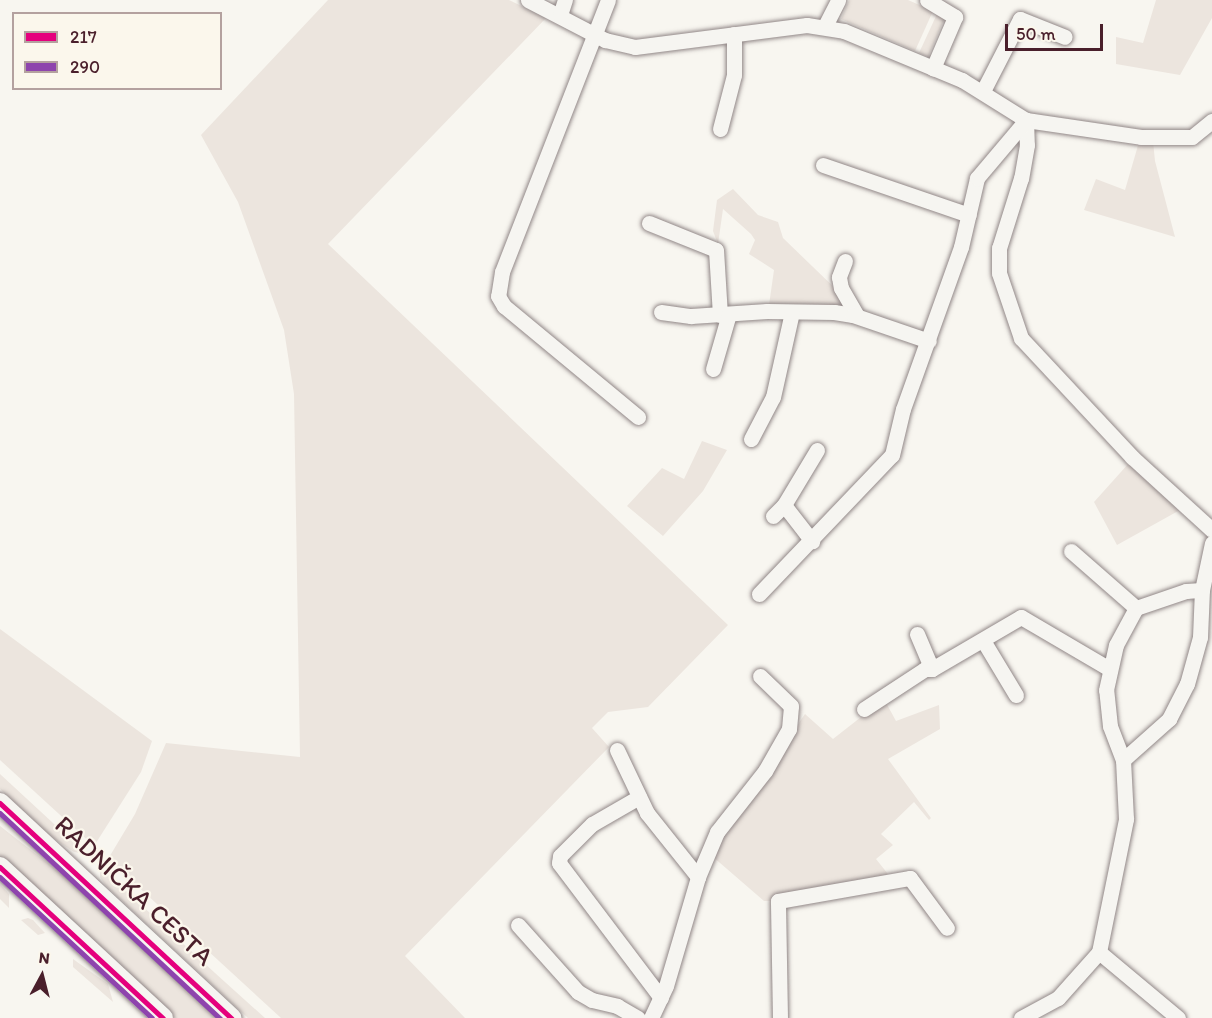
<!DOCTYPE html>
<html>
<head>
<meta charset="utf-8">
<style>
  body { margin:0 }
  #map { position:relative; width:1212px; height:1018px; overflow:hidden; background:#f8f6f0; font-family:Itim,sans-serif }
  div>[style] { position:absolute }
  .green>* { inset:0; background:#ece5de }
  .roads { filter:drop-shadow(0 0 2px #918787) drop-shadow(0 0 2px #918787) }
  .minor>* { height:15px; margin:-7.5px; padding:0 7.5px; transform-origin:7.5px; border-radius:7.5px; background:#f6f5f1 }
  .major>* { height:20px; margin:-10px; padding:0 10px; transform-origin:10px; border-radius:10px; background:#f6f5f1 }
  .bus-1>* { height:4.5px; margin:-2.25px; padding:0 2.25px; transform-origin:2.25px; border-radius:2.25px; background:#e5007d }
  .bus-2>* { height:4.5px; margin:-2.25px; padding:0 2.25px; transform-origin:2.25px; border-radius:2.25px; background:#8e44ad }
  span { translate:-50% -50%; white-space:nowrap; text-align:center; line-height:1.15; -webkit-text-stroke:4.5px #fbf7ec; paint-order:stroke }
  .street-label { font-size:26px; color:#4a1f2b }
  .legend { position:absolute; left:12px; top:12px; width:210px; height:78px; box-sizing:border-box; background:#fbf7ec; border:2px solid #b4a19f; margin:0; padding:8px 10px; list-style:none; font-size:18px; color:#4a1f2b }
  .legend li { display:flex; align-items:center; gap:12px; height:30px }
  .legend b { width:30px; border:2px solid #b4a19f }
  .north { position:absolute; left:12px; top:946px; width:60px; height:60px; -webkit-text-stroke:4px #fbf7ec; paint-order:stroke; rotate:7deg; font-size:16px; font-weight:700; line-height:24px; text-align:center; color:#4a1f2b }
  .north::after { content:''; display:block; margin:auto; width:21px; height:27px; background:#4a1f2b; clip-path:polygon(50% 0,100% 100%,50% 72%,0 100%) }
  .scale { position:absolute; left:1005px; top:24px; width:98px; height:27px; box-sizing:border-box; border:3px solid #4a1f2b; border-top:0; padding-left:8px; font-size:18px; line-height:21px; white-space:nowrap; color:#4a1f2b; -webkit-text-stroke:4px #fbf7ec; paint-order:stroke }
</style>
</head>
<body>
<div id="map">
  <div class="green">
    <div style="clip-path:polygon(328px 0,509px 0,546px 18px,328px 244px,728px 625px,648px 707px,608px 712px,592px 728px,609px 747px,405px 956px,465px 1018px,281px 1018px,108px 859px,135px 814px,166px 743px,300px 757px,294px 394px,284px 330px,238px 202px,201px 135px)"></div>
    <div style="clip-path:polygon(849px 0,908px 0,933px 11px,915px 51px,841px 19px)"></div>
    <div style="clip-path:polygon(1156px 0,1212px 0,1212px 18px,1180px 75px,1116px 64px,1116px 37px,1143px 43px)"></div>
    <div style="clip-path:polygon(937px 14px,945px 17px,928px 57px,919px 53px)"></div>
    <div style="clip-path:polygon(1153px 141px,1155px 161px,1175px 237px,1084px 210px,1096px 179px,1125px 190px,1139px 142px)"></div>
    <div style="clip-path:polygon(733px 189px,758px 215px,778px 222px,783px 238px,842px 295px,844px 305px,836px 308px,769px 305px,774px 270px,749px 254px,755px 240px,751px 234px,723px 209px,718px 244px,713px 231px,717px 200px)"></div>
    <div style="clip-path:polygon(702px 441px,727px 450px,703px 491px,663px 536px,627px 506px,662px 468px,684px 479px)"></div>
    <div style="clip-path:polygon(1129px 463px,1180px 510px,1117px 545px,1094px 502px)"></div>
    <div style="clip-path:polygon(0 629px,152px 741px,141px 772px,94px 846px,0 760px)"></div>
    <div style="clip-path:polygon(884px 699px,896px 721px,939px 705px,940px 729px,888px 759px,931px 818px,929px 820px,914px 802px,881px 834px,893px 845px,876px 859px,888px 874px,869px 882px,774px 895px,774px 901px,764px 901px,712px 856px,720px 840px,805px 714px,833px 739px)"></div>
    <div style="clip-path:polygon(0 774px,53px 823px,87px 854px,74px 852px,50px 836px,0 789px)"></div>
    <div style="clip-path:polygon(0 826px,68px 879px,218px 1018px,175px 1018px,0 857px)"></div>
    <div style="clip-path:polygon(100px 867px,215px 973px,265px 1018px,248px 1018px,106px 886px,100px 877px)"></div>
    <div style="clip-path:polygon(0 884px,9px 894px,9px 908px,0 899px)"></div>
    <div style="clip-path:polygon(28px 918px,33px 920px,45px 933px,38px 935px,21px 920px)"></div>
    <div style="clip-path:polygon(73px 959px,108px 984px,113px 1002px,73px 967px)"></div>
  </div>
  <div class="roads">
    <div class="minor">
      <div style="left:528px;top:0;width:87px;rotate:27.5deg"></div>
      <div style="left:605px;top:40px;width:31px;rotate:13deg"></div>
      <div style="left:635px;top:47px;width:173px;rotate:-7.3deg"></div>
      <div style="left:807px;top:25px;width:37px;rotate:9deg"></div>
      <div style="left:844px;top:31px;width:128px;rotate:22.6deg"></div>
      <div style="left:962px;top:80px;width:75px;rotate:32deg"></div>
      <div style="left:1026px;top:120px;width:116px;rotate:8.4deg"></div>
      <div style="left:1141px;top:137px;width:51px"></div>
      <div style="left:1192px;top:137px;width:26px;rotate:-39deg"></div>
      <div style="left:608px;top:0;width:292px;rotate:111.3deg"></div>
      <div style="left:502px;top:272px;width:24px;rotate:99deg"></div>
      <div style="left:498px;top:296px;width:12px;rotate:59deg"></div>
      <div style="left:504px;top:306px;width:174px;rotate:39.6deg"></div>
      <div style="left:927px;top:0;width:33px;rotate:31deg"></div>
      <div style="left:955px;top:17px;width:56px;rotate:113.3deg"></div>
      <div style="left:560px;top:15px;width:16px;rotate:-72deg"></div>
      <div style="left:825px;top:26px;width:29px;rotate:-63deg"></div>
      <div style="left:983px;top:91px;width:81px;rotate:-62.8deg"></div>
      <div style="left:1020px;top:19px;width:48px;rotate:21.8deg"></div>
      <div style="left:1026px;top:120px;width:25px;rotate:88deg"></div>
      <div style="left:1027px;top:145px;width:34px;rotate:100deg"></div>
      <div style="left:1021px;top:178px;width:73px;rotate:107.4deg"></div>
      <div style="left:999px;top:248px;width:25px;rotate:90deg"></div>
      <div style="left:999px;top:273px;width:69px;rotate:71.3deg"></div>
      <div style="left:1021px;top:338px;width:163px;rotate:47deg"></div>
      <div style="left:1132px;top:457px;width:108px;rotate:42.4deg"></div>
      <div style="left:720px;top:129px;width:56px;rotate:-75.5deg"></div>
      <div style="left:734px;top:75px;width:41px;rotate:-90deg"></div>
      <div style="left:823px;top:165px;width:154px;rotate:18.9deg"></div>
      <div style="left:649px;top:223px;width:72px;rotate:21.9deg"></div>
      <div style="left:716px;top:250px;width:65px;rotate:86.5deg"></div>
      <div style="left:845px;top:261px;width:17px;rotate:111deg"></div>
      <div style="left:839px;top:277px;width:11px;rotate:80deg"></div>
      <div style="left:841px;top:288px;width:32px;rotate:60deg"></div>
      <div style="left:661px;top:312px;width:30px;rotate:8deg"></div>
      <div style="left:691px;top:316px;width:76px;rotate:-3.8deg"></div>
      <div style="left:767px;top:311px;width:67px;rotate:0.9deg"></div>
      <div style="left:834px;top:312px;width:19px;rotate:9deg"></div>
      <div style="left:853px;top:315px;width:80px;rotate:18.9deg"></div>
      <div style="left:713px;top:369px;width:57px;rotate:-73.8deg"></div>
      <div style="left:751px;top:439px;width:47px;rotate:-62.4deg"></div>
      <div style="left:773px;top:397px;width:87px;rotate:-77.4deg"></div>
      <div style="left:784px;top:505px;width:46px;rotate:52.1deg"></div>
      <div style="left:773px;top:516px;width:16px;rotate:-45deg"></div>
      <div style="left:784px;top:505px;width:64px;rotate:-59deg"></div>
      <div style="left:1071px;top:551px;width:86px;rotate:41.2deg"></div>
      <div style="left:759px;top:594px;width:192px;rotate:-46.3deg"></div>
      <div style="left:892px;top:455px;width:47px;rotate:-76.6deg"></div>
      <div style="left:903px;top:409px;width:172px;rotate:-70.3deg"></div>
      <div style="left:961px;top:247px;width:71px;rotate:-76.9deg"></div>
      <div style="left:977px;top:178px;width:76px;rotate:-49.8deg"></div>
      <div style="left:917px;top:634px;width:38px;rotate:67deg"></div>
      <div style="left:932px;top:669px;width:103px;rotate:-30.3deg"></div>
      <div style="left:1021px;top:617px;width:101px;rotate:30.4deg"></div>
      <div style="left:984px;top:642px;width:62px;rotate:58.9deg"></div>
      <div style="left:864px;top:709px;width:73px;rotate:-33.3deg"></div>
      <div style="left:925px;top:669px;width:7px"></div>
      <div style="left:617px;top:750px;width:70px;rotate:64.5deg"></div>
      <div style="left:647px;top:813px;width:82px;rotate:51.4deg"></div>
      <div style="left:1123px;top:760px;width:36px;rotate:-111deg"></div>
      <div style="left:1110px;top:726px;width:36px;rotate:-96deg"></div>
      <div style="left:1106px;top:690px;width:46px;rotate:-77.5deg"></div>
      <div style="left:1116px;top:645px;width:42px;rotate:-61.6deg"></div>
      <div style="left:1136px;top:608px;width:53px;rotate:-18.8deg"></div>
      <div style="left:1186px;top:591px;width:16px;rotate:-4deg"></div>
      <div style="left:639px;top:797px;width:54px;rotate:150.1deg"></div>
      <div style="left:592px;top:824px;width:45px;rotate:135deg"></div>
      <div style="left:560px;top:856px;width:7px;rotate:98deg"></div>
      <div style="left:559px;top:863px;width:169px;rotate:52.9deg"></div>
      <div style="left:518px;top:925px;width:90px;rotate:48.2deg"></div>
      <div style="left:578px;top:992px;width:16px;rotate:30deg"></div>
      <div style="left:592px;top:1000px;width:26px;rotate:13deg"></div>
      <div style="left:617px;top:1006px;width:24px;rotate:30deg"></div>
      <div style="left:1099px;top:952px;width:103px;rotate:39.9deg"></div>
      <div style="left:651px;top:1018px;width:35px;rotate:-65deg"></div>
      <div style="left:666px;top:986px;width:114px;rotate:-73.6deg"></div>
      <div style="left:698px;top:877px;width:49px;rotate:-67.1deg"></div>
      <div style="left:717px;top:832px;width:78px;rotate:-51.8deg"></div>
      <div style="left:765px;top:771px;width:48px;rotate:-60.3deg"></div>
      <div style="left:789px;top:729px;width:23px;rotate:-85deg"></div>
      <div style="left:791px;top:706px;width:43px;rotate:-135.9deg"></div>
      <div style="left:780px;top:1018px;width:117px;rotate:-91deg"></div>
      <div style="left:778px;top:901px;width:134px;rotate:-9.9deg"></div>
      <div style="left:910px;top:878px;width:62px;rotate:53.5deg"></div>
      <div style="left:1021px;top:1018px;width:42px;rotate:-28.4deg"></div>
      <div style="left:1058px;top:998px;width:62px;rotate:-48.3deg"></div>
      <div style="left:1099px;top:952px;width:136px;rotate:-78.5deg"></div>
      <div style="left:1126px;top:819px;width:59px;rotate:-92.9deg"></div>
      <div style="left:1123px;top:760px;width:62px;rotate:-41.7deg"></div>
      <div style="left:1169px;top:719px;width:39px;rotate:-63deg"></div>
      <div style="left:1187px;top:684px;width:49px;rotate:-74.5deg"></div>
      <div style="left:1200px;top:637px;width:47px;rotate:-87.6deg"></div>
      <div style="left:1202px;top:590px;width:48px;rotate:-78deg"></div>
    </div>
    <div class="major">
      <div style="left:0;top:803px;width:316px;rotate:42.9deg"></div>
      <div style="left:0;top:867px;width:222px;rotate:42.8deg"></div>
    </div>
  </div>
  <div class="bus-1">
    <div style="left:0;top:803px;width:316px;rotate:42.9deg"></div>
    <div style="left:0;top:867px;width:222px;rotate:42.8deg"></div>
  </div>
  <div class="bus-2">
    <div style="left:0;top:813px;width:301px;rotate:43deg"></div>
    <div style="left:0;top:877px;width:207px;rotate:42.8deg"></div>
  </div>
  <div class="street-label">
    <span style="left:134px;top:891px;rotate:43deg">RADNIČKA CESTA</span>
  </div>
  <ul class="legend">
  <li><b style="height:8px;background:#e5007d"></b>217</li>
  <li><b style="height:8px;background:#8e44ad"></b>290</li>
  </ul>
  <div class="north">N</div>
  <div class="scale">50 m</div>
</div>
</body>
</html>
